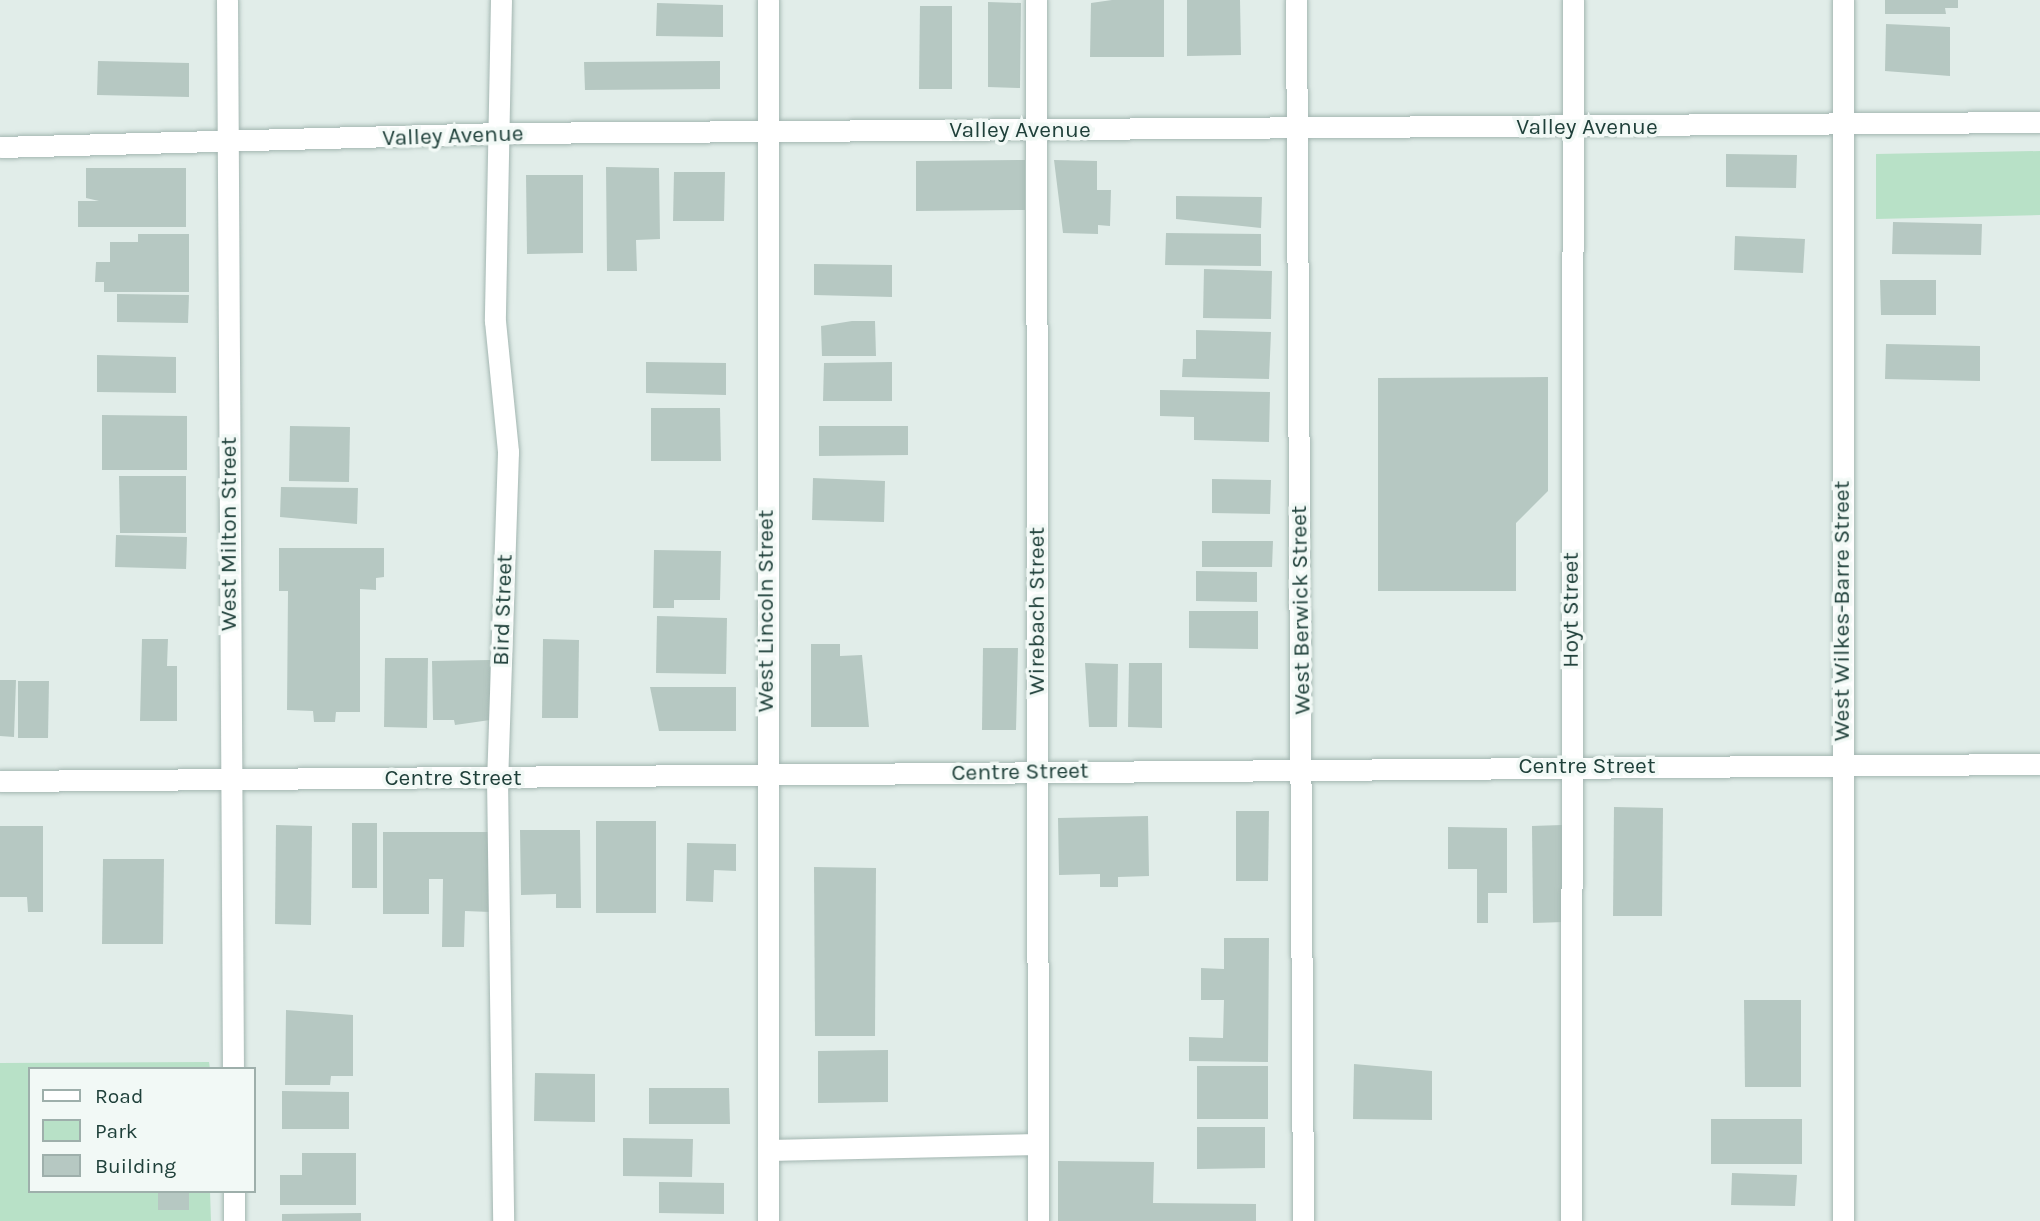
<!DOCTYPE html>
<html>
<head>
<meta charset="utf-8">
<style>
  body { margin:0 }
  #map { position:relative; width:2040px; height:1221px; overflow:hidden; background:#e1ede9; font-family:Karla,sans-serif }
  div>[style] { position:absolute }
  .green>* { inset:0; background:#b8e1c7 }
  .building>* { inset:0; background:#b6c8c2 }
  .roads { filter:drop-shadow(0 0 2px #a3b6b1) drop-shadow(0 0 2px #a3b6b1) }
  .minor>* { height:21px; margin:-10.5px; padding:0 10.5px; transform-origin:10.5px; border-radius:10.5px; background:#fff }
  span { translate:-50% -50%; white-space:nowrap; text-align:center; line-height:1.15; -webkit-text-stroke:7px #f2f9f6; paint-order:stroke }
  .street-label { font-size:23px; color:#1f403a }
  .legend { position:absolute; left:28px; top:1067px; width:228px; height:126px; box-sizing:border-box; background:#f2f9f6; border:2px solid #9eafab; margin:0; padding:9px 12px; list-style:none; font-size:21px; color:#1f403a }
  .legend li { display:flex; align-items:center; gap:14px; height:35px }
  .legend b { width:35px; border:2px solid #9eafab }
</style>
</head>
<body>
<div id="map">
  <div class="green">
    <div style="clip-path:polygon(2040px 151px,2040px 215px,1876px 219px,1876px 154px)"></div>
    <div style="clip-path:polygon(209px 1062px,210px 1069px,30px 1069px,30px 1191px,210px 1191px,211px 1221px,0 1221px,0 1063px)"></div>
  </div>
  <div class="building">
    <div style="clip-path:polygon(1112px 0,1164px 0,1164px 57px,1090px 57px,1091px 3px)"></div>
    <div style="clip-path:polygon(1187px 0,1240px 0,1241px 55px,1187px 56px)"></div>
    <div style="clip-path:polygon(1885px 0,1958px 0,1958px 8px,1945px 8px,1946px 14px,1885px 14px)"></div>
    <div style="clip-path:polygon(988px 2px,1021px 3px,1020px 88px,988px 87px)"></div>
    <div style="clip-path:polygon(657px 3px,723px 5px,723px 37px,656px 36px)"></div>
    <div style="clip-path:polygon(920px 6px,952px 6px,952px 89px,919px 89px)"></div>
    <div style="clip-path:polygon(1886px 24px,1950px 27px,1950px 76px,1885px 71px)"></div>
    <div style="clip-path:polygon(98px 61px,189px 63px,189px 97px,97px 95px)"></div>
    <div style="clip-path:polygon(720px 61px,720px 89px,585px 90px,584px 62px)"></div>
    <div style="clip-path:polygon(1726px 154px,1797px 155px,1796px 188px,1726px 187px)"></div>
    <div style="clip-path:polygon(1025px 160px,1025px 210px,916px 211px,916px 161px)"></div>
    <div style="clip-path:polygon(1054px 160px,1097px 161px,1097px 190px,1111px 190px,1110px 226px,1098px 225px,1098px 234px,1063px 233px)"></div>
    <div style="clip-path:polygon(606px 167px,659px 168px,660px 239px,636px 240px,637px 271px,607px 271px)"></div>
    <div style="clip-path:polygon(86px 168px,186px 168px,186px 227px,78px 227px,78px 201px,99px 201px,86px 198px)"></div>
    <div style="clip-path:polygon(674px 172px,725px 172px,724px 221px,673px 221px)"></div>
    <div style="clip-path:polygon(526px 175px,583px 175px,583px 253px,527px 254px)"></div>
    <div style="clip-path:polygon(1176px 196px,1262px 197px,1261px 228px,1176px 219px)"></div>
    <div style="clip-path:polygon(1893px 222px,1982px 224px,1981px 255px,1892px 254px)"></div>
    <div style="clip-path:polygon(1166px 233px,1261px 234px,1261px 266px,1165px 265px)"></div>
    <div style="clip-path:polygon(138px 234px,189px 234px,189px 292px,104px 292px,104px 282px,95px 282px,96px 262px,110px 262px,110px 242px,138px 242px)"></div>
    <div style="clip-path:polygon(1735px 236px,1805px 239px,1803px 273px,1734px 270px)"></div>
    <div style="clip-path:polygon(814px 264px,892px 265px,892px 297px,814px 295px)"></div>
    <div style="clip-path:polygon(1204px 269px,1272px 271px,1271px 319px,1203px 318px)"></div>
    <div style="clip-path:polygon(1880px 280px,1936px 280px,1936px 315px,1881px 315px)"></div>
    <div style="clip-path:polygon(117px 294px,189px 295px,188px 323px,117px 322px)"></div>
    <div style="clip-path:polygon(852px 321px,875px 321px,876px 356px,822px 356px,821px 326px)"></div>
    <div style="clip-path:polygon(1196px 330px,1271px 332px,1269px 379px,1182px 377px,1183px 359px,1196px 359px)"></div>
    <div style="clip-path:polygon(1886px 344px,1980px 346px,1980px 381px,1885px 379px)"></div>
    <div style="clip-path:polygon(97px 355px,176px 357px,176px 393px,97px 392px)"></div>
    <div style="clip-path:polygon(646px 362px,726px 363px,726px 395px,646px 393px)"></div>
    <div style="clip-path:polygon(892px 362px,892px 401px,823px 401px,824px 363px)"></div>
    <div style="clip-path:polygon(1548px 377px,1548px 491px,1516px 523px,1516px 591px,1378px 591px,1378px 378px)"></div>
    <div style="clip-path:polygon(1160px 390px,1270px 392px,1269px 442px,1194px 440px,1194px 417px,1160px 416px)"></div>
    <div style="clip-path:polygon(651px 408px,720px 408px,721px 461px,651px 461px)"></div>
    <div style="clip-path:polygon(102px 415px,187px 416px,187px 470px,102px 470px)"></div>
    <div style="clip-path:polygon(290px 426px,350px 427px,349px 482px,289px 481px)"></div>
    <div style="clip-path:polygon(819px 426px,908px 426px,908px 455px,819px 456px)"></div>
    <div style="clip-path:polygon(119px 476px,186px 476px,186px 533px,120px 533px)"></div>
    <div style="clip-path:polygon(813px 478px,885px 481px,884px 522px,812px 520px)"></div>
    <div style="clip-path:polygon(1212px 479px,1271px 480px,1270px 514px,1212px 513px)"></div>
    <div style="clip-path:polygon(281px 487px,358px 488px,357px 524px,280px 517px)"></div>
    <div style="clip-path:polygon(116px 535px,187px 537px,186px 569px,115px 567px)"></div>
    <div style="clip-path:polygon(1202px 541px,1273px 541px,1272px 567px,1202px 567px)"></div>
    <div style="clip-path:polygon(279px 548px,384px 548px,384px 577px,376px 578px,376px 590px,360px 589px,360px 712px,336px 712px,335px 722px,314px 722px,313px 711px,287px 710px,288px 591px,279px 591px)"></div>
    <div style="clip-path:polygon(654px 550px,721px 551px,720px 600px,674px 600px,674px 608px,653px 608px)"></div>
    <div style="clip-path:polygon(1196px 571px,1257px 572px,1257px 602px,1196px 601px)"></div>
    <div style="clip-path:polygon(1189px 611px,1258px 611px,1258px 649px,1189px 648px)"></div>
    <div style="clip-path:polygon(657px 616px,727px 618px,726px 674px,656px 673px)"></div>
    <div style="clip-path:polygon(142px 639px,168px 639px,167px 666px,177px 666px,177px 721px,140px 721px)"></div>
    <div style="clip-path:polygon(543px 639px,579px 640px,578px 718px,542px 718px)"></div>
    <div style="clip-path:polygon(811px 644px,840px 644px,840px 656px,862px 655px,869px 727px,811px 727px)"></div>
    <div style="clip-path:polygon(983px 648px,1018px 648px,1016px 730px,982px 730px)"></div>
    <div style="clip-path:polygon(385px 658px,428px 658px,427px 728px,384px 727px)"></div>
    <div style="clip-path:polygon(490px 660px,490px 720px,455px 725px,454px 720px,433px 720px,432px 661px)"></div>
    <div style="clip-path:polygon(1085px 663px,1118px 664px,1117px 727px,1089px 727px)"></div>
    <div style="clip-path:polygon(1129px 663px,1162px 663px,1162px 728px,1128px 727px)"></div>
    <div style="clip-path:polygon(0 680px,16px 680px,14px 737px,0 736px)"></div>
    <div style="clip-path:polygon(18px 681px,49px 681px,48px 738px,18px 738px)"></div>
    <div style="clip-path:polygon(650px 687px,736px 687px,736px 731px,659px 731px)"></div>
    <div style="clip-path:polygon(1614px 807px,1663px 808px,1662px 916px,1613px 916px)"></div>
    <div style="clip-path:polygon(1236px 811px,1269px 811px,1268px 881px,1236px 881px)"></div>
    <div style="clip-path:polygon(1148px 816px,1149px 876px,1118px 877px,1118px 887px,1100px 887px,1100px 874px,1059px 875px,1058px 818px)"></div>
    <div style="clip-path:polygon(596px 821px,656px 821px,656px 913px,596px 913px)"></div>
    <div style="clip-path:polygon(352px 823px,377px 823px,377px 888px,352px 888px)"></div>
    <div style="clip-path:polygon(276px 825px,312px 826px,311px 925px,275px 924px)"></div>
    <div style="clip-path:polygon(1562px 825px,1564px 922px,1533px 923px,1532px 826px)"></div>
    <div style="clip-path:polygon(0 826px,43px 826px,43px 912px,28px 912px,27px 897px,0 897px)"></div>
    <div style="clip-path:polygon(1448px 827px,1507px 828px,1507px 893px,1488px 893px,1488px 923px,1477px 923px,1477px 869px,1448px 869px)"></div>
    <div style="clip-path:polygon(520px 830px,580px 830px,581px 908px,556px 908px,556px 894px,521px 895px)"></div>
    <div style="clip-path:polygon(383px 832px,491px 832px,490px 912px,465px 911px,464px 947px,442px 947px,443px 879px,429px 879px,429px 914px,383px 914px)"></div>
    <div style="clip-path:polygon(687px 843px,736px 844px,736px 871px,714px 870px,713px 902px,686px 901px)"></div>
    <div style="clip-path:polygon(103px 859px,164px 859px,163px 944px,102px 944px)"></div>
    <div style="clip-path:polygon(814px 867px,876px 868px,875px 1036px,815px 1036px)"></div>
    <div style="clip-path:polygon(1224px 938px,1269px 938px,1268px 1062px,1189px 1061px,1189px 1037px,1223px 1038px,1224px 1000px,1201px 1000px,1201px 968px,1224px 969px)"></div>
    <div style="clip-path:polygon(1744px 1000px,1801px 1000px,1801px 1087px,1745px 1087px)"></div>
    <div style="clip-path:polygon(286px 1010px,353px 1015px,353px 1076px,331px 1076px,330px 1085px,285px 1085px)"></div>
    <div style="clip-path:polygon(888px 1050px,888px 1102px,818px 1103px,818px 1051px)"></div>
    <div style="clip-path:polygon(1354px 1064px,1432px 1071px,1432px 1120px,1353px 1119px)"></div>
    <div style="clip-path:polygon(1197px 1066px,1268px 1066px,1268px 1119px,1197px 1119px)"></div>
    <div style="clip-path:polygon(535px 1073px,595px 1074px,595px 1122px,534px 1121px)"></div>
    <div style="clip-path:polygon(649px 1088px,729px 1088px,730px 1124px,649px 1124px)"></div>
    <div style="clip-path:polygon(282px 1091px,349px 1092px,349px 1129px,282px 1129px)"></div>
    <div style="clip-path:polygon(1711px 1119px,1802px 1119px,1802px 1164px,1711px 1164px)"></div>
    <div style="clip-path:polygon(1197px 1127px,1265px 1127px,1265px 1168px,1197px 1169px)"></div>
    <div style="clip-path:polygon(623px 1138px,693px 1139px,692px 1177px,623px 1176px)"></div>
    <div style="clip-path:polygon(302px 1153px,356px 1153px,356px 1205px,280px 1205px,280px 1175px,302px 1175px)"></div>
    <div style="clip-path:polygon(1058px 1161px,1154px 1162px,1153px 1203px,1256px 1204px,1256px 1221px,1058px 1221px)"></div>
    <div style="clip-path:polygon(1732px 1173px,1797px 1175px,1795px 1206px,1731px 1205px)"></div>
    <div style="clip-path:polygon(659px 1182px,724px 1183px,724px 1214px,659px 1213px)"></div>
    <div style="clip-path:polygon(158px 1191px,189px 1191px,189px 1210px,158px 1210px)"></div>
    <div style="clip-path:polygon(361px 1213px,361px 1221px,282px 1221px,282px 1214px)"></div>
  </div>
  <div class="roads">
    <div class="minor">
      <div style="left:227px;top:0;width:1069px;rotate:89.68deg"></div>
      <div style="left:501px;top:0;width:321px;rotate:91.1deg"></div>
      <div style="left:495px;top:321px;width:132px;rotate:84.3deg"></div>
      <div style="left:508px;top:452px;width:326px;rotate:91.9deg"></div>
      <div style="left:497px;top:778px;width:443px;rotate:89.2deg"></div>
      <div style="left:1036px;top:0;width:1221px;rotate:89.91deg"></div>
      <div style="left:1296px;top:0;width:1221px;rotate:89.67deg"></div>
      <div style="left:1843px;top:0;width:1221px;rotate:90deg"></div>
      <div style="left:0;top:147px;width:502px;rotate:-1.6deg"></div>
      <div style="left:502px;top:133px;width:1538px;rotate:-0.41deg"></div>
      <div style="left:0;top:781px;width:2040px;rotate:-0.48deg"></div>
      <div style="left:768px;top:1150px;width:270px;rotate:-1.3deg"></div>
      <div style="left:234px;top:1191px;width:30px;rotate:90deg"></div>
      <div style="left:768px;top:1221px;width:1221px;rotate:-90deg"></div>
      <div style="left:1571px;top:1221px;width:1221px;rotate:-89.91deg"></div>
    </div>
  </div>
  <div class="street-label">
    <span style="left:1587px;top:127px">Valley Avenue</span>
    <span style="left:1020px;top:130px">Valley Avenue</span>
    <span style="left:453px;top:136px;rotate:-2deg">Valley Avenue</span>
    <span style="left:229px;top:534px;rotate:-90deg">West Milton Street</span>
    <span style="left:503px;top:610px;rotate:-88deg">Bird Street</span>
    <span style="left:1301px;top:610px;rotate:-91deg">West Berwick Street</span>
    <span style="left:1571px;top:610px;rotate:-90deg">Hoyt Street</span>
    <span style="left:766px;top:611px;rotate:-90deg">West Lincoln Street</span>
    <span style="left:1037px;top:611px;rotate:-90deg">Wirebach Street</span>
    <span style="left:1842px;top:611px;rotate:-90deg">West Wilkes-Barre Street</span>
    <span style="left:1587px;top:766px">Centre Street</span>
    <span style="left:1020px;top:772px;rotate:-1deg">Centre Street</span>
    <span style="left:453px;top:778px">Centre Street</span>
  </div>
  <ul class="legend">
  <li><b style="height:9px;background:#fff"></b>Road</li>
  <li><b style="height:19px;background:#b8e1c7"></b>Park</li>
  <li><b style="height:19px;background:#b6c8c2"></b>Building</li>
  </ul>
</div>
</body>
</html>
